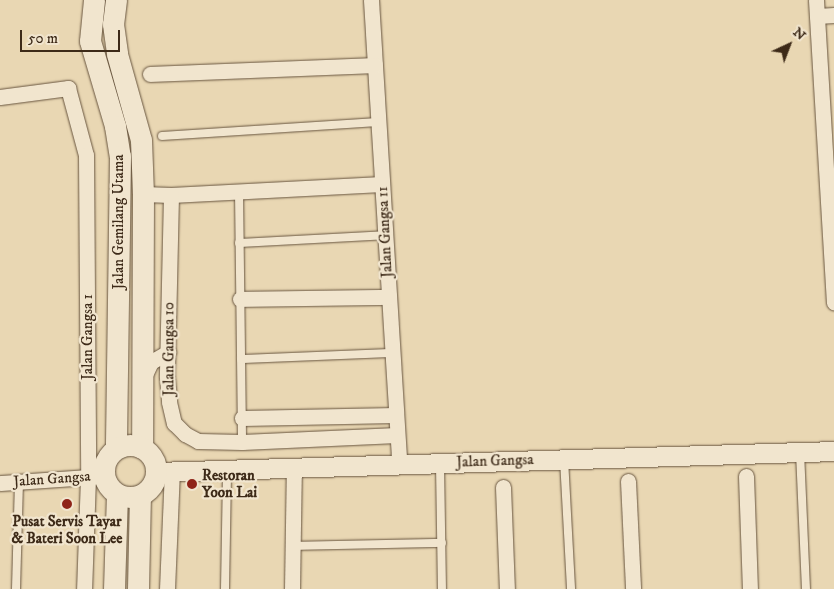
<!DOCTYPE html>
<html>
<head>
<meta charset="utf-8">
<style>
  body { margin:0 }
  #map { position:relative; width:834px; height:589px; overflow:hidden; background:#e9d7b3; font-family:"IM FELL DW Pica",serif }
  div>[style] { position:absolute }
  .roads { filter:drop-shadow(0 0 1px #68553f) drop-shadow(0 0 1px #68553f) }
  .service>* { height:8px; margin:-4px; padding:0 4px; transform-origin:4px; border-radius:4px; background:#f1e5ce }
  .minor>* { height:15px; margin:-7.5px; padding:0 7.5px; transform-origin:7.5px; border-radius:7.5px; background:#f1e5ce }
  .tertiary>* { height:19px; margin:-9.5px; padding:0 9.5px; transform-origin:9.5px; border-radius:9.5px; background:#f1e5ce }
  .secondary>* { height:21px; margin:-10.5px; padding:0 10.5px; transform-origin:10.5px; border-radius:10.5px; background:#f1e5ce }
  .secondary>.ring { margin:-10.5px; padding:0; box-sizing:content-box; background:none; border:21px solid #f1e5ce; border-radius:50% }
  .dots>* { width:14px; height:14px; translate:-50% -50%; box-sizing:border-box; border:2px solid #f1e5ce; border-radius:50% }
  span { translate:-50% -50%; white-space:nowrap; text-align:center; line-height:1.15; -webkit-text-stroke:4.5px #f1e5ce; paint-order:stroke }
  .street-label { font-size:15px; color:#3d2a18 }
  .poi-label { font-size:15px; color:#3d2a18; font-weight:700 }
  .left { translate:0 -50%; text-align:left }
  .north { position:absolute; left:764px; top:20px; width:50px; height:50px; -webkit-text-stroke:4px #f1e5ce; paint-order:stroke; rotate:43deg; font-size:14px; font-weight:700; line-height:20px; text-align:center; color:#3d2a18 }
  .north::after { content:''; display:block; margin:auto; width:18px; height:22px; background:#3d2a18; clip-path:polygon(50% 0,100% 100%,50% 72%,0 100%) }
  .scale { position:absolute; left:20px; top:30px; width:100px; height:22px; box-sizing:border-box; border:2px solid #3d2a18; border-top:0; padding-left:6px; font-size:15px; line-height:18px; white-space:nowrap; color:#3d2a18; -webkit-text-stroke:4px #f1e5ce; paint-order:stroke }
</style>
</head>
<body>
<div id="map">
  <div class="roads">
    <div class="service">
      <div style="left:162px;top:136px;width:216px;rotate:-3.7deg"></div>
      <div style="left:239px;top:191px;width:251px;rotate:89.3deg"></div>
      <div style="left:239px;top:243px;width:146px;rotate:-3.1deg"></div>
      <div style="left:241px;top:359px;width:151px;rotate:-2.3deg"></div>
      <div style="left:800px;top:452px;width:137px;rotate:87.5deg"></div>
      <div style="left:564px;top:459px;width:130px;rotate:86.9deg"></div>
      <div style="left:440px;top:464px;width:125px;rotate:89.1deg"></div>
      <div style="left:293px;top:546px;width:149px;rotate:-1.2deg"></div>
      <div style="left:16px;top:589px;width:107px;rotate:-88.4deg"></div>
      <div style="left:225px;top:589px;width:119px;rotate:-89deg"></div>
    </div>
    <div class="minor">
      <div style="left:371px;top:0;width:465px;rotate:86.5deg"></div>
      <div style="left:816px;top:0;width:303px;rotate:86.6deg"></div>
      <div style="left:817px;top:16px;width:17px;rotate:-3deg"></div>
      <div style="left:150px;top:74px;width:225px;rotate:-2.3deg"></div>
      <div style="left:0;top:97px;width:69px;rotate:-7.5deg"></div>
      <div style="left:68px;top:88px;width:69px;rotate:75deg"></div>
      <div style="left:86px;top:155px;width:322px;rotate:89.6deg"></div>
      <div style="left:88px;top:477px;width:112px;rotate:92deg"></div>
      <div style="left:143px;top:194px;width:28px;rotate:2deg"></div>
      <div style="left:171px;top:195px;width:211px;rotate:-3deg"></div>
      <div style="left:171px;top:195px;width:182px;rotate:91.3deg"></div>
      <div style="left:167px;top:377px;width:25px;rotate:85deg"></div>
      <div style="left:169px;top:402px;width:22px;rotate:77deg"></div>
      <div style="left:174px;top:423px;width:16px;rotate:45deg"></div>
      <div style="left:185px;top:434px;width:15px;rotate:28deg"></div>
      <div style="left:198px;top:441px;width:44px;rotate:1.3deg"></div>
      <div style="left:242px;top:442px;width:155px;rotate:-2.6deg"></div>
      <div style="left:240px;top:299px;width:149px;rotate:-0.8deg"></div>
      <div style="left:143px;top:379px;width:19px;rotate:-65deg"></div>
      <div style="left:151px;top:362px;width:20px;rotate:-30deg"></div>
      <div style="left:242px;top:418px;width:154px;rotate:-1.1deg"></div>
      <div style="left:746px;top:476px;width:113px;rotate:88deg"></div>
      <div style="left:628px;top:481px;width:108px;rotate:87.3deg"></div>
      <div style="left:0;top:483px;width:103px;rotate:-3.9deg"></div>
      <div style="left:503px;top:487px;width:102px;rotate:87.8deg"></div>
      <div style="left:167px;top:589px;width:117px;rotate:-87.6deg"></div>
      <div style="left:292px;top:589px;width:121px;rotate:-89.1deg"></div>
    </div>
    <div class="tertiary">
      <div style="left:156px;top:472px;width:678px;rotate:-1.77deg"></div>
    </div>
    <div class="secondary">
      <div style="left:94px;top:0;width:41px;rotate:95.6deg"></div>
      <div style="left:90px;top:41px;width:89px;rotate:73.6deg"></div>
      <div style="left:115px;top:126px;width:30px;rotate:81deg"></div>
      <div style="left:120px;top:156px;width:292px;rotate:90.8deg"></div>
      <div style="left:116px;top:0;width:24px;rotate:97deg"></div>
      <div style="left:113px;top:24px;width:30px;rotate:82deg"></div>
      <div style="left:117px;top:54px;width:89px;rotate:74.4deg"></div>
      <div style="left:141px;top:140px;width:54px;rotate:87.9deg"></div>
      <div style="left:143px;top:194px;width:254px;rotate:90.2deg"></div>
      <div class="ring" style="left:104px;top:445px;width:31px;height:31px"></div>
      <div style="left:114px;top:589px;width:94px;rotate:-88.2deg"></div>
      <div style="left:138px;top:589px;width:93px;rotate:-88.8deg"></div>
    </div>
  </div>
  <div class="dots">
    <div style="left:192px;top:484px;background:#8f2418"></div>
    <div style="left:67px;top:504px;background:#8f2418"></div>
  </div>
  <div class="street-label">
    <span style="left:119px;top:222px;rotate:-90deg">Jalan Gemilang Utama</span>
    <span style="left:385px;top:232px;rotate:-93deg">Jalan Gangsa 11</span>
    <span style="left:88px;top:337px;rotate:-90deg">Jalan Gangsa 1</span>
    <span style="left:169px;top:349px;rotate:-90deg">Jalan Gangsa 10</span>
    <span style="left:495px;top:461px;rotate:-2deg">Jalan Gangsa</span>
    <span style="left:52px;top:479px;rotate:-4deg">Jalan Gangsa</span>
  </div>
  <div class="poi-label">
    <span class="left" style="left:202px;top:484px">Restoran<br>Yoon Lai</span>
    <span style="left:67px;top:530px">Pusat Servis Tayar<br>&amp; Bateri Soon Lee</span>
  </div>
  <div class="north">N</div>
  <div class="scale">50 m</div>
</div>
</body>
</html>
